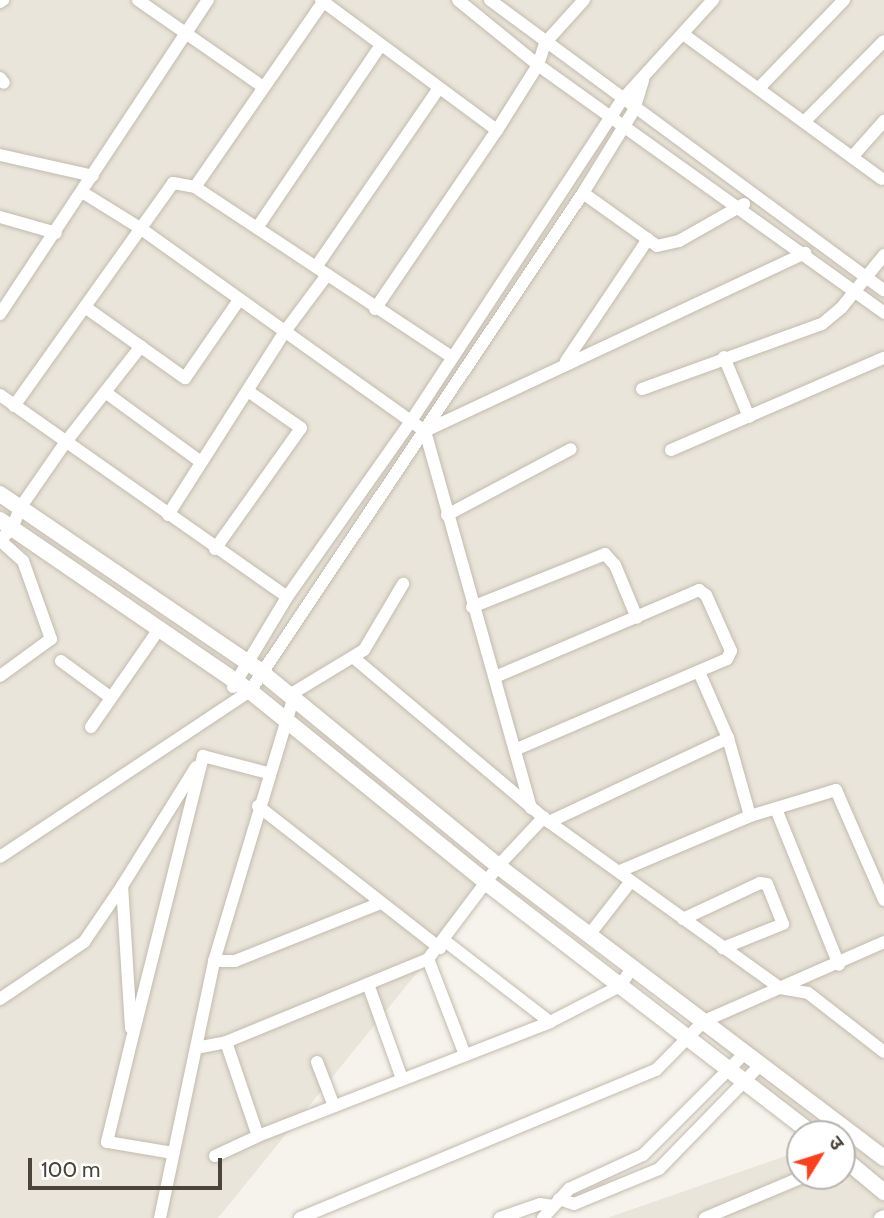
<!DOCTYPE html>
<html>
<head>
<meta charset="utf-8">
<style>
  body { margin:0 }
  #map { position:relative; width:884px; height:1218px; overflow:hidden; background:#f6f3ec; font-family:Cabin,"Noto Sans Devanagari",sans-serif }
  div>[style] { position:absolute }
  .residential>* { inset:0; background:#eae5da }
  .roads { filter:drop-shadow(0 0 2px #c2bbae) drop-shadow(0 0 2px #c2bbae) }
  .minor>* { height:12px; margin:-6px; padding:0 6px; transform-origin:6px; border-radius:6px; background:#fff }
  .tertiary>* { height:16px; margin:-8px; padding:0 8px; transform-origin:8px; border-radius:8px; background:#fff }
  span { translate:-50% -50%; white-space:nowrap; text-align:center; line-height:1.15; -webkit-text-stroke:5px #fff; paint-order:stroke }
  .north { position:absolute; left:786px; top:1120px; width:70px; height:70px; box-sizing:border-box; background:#fff; border:2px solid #b7b4b0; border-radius:50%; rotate:52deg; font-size:19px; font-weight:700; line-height:28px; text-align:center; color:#4b4439 }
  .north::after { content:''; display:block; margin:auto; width:24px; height:32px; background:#fc3f1d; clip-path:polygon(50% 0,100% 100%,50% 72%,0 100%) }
  .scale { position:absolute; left:28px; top:1158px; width:194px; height:32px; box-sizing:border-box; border:4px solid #4b4439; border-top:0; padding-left:9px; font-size:21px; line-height:24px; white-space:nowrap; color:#4b4439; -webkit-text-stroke:5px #fff; paint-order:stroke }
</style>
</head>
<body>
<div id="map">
  <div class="residential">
    <div style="clip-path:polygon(0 0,884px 0,884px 1211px,871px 1218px,607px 1218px,800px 1151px,800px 1176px,842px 1176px,842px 1134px,821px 1134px,589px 935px,594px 927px,376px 778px,489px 884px,218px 1218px,0 1218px)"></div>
  </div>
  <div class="roads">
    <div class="minor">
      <div style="left:138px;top:0;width:152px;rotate:34.8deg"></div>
      <div style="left:321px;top:0;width:219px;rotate:36.5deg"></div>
      <div style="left:458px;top:0;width:103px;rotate:39.1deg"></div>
      <div style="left:538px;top:65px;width:426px;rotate:35.6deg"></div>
      <div style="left:490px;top:0;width:489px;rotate:36.4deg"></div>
      <div style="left:0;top:2px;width:4px;rotate:-34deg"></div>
      <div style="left:683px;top:34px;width:246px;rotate:36.1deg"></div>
      <div style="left:0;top:78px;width:6px;rotate:51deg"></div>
      <div style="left:760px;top:87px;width:121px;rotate:-46deg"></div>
      <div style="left:805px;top:121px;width:112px;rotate:-45.4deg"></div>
      <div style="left:0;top:155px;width:95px;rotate:12.7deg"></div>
      <div style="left:853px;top:156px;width:47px;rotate:-48.5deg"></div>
      <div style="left:195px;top:187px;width:225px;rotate:-55.3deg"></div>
      <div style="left:82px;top:192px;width:68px;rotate:31.8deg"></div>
      <div style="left:140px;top:228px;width:350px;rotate:35.5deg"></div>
      <div style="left:425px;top:431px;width:392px;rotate:74.3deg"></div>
      <div style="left:583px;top:193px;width:91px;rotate:35.6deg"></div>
      <div style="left:657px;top:246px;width:23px;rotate:-13deg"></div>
      <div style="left:679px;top:241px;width:75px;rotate:-29.6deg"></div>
      <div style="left:0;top:217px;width:58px;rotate:15.9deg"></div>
      <div style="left:257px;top:228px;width:221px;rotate:-55.9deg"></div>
      <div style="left:316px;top:267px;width:217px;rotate:-55.5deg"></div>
      <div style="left:85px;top:307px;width:123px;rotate:35.4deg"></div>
      <div style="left:185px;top:378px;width:95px;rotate:-55.3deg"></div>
      <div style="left:375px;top:309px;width:217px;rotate:-55.7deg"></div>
      <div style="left:497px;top:130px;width:77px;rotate:-57.8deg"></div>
      <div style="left:538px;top:65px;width:23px;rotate:-72deg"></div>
      <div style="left:545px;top:43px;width:58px;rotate:-47.8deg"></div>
      <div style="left:0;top:314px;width:377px;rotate:-56.5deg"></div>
      <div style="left:724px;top:357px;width:65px;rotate:67.4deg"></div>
      <div style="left:566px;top:361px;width:147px;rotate:-56.1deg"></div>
      <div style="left:642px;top:389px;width:191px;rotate:-19.9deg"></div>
      <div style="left:822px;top:324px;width:26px;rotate:-40deg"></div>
      <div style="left:842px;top:307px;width:67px;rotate:-51.1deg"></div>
      <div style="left:105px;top:392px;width:119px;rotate:36.1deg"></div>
      <div style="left:0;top:395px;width:351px;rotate:35.1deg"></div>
      <div style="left:14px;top:406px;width:274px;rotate:-54.5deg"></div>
      <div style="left:173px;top:183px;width:22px;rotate:10deg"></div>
      <div style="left:195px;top:187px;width:306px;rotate:33.5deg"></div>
      <div style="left:425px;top:431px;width:420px;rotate:-25.1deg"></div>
      <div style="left:671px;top:450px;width:232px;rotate:-23.4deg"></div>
      <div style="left:168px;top:515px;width:219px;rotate:-57.5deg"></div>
      <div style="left:286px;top:330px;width:69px;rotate:-53.3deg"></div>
      <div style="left:447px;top:515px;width:140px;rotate:-28deg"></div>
      <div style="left:0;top:540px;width:16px;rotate:-43deg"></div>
      <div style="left:12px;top:529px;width:22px;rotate:-69deg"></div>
      <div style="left:20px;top:508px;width:79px;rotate:-55.3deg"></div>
      <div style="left:65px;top:443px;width:123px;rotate:-51.9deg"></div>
      <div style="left:215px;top:549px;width:148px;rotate:-54.6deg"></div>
      <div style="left:301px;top:428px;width:65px;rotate:-145.1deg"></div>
      <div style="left:472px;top:607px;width:143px;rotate:-21.7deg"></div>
      <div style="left:605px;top:554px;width:15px;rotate:48deg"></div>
      <div style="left:615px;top:565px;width:57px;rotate:67.5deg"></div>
      <div style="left:354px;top:658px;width:255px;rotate:40.1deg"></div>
      <div style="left:549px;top:822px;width:284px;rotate:35.7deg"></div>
      <div style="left:780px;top:988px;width:28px;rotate:10deg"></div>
      <div style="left:808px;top:993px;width:96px;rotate:37.8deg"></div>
      <div style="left:61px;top:661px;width:61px;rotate:36.3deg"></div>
      <div style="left:699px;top:672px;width:72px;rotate:66.3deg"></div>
      <div style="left:728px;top:738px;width:81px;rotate:74.2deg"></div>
      <div style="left:0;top:676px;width:63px;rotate:-36deg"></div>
      <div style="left:51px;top:639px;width:83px;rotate:-109.7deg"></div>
      <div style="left:23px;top:561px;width:31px;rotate:-138deg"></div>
      <div style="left:495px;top:677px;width:222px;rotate:-23.1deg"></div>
      <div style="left:699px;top:590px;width:9px;rotate:36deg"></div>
      <div style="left:706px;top:595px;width:61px;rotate:65.9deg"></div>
      <div style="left:731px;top:651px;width:9px;rotate:117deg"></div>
      <div style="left:727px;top:659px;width:228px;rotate:156.8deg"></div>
      <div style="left:233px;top:687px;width:105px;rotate:-59deg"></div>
      <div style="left:287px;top:597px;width:215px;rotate:-54.8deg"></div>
      <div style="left:411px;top:421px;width:383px;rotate:-56.7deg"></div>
      <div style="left:621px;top:101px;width:137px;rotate:-47.7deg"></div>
      <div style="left:288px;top:696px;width:89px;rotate:-31.2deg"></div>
      <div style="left:364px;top:650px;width:77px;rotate:-59.4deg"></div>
      <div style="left:91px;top:727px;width:119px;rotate:-55.2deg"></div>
      <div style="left:258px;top:806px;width:231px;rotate:38deg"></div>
      <div style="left:776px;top:809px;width:168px;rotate:68deg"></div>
      <div style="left:549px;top:822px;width:198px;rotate:-25.1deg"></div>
      <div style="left:0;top:857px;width:300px;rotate:-33.6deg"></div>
      <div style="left:250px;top:691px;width:599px;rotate:-56.23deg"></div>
      <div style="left:583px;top:193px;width:97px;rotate:-58.4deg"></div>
      <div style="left:634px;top:110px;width:31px;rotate:-73deg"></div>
      <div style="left:620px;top:871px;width:141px;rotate:-22.9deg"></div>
      <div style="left:750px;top:816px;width:90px;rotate:-16.8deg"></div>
      <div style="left:836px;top:790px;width:120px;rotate:66.4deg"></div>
      <div style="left:683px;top:919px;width:85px;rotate:-25.1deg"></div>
      <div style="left:760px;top:883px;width:7px;rotate:8deg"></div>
      <div style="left:767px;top:884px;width:43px;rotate:68.2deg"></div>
      <div style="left:783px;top:924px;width:65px;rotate:158.2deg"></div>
      <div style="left:589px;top:935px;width:68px;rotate:-52.1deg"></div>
      <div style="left:445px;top:941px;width:133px;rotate:37.6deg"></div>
      <div style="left:428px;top:959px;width:103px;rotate:68.9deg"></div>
      <div style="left:214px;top:961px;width:21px"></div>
      <div style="left:235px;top:961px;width:157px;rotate:-21.7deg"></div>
      <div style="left:368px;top:984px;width:101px;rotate:70.3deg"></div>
      <div style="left:0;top:999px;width:102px;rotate:-34.2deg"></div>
      <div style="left:84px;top:942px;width:68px;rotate:-55.8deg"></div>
      <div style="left:131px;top:1028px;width:142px;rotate:-93.6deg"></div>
      <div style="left:122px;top:886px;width:140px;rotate:-58.1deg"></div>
      <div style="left:226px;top:1042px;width:99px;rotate:71.2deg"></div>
      <div style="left:258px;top:1136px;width:313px;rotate:-21.3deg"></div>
      <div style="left:550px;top:1022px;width:79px;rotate:-27.2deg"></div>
      <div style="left:620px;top:986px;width:23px;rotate:-56deg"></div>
      <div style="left:196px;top:1048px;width:31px;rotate:-11deg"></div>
      <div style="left:226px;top:1042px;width:218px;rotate:-22.3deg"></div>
      <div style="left:428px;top:959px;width:116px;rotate:-53deg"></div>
      <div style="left:498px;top:866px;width:67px;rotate:-46.8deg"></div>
      <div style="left:317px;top:1062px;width:47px;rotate:68.9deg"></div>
      <div style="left:173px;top:1153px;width:67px;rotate:-170.5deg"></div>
      <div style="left:107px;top:1142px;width:106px;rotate:-76.4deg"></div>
      <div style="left:132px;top:1039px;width:292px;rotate:-75.9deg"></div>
      <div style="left:203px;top:756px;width:67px;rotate:14.7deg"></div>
      <div style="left:215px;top:1156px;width:47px;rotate:-24.9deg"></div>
      <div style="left:559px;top:1199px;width:16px;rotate:18deg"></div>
      <div style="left:574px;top:1204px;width:92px;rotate:-22.4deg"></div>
      <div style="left:659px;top:1169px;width:146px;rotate:-45.8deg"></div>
      <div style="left:160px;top:1218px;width:263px;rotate:-78.1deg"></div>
      <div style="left:214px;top:961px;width:273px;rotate:-73.2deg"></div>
      <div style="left:300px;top:1218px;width:386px;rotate:-22.6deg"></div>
      <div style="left:656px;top:1070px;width:69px;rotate:-45.6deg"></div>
      <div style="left:704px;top:1021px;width:197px;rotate:-23.7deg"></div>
      <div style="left:500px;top:1218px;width:42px;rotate:-19.3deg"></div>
      <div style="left:540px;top:1204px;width:13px;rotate:9deg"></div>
      <div style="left:543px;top:1218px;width:39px;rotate:-48deg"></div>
      <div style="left:569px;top:1189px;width:81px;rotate:-24.7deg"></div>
      <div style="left:643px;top:1155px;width:146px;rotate:-45deg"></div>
      <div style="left:705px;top:1218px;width:108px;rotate:-22.8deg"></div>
      <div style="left:880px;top:1218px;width:4px;rotate:-27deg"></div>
    </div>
    <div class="tertiary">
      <div style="left:0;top:494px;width:315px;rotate:34.2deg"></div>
      <div style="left:260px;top:671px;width:308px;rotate:39.3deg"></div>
      <div style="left:498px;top:866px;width:484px;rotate:37.1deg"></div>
      <div style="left:0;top:520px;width:303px;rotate:34.4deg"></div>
      <div style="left:250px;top:691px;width:306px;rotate:39deg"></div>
      <div style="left:488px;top:884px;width:410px;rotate:37.6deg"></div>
      <div style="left:842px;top:1157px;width:55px;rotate:39.8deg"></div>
    </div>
  </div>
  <div class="north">उ</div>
  <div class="scale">100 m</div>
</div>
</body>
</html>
